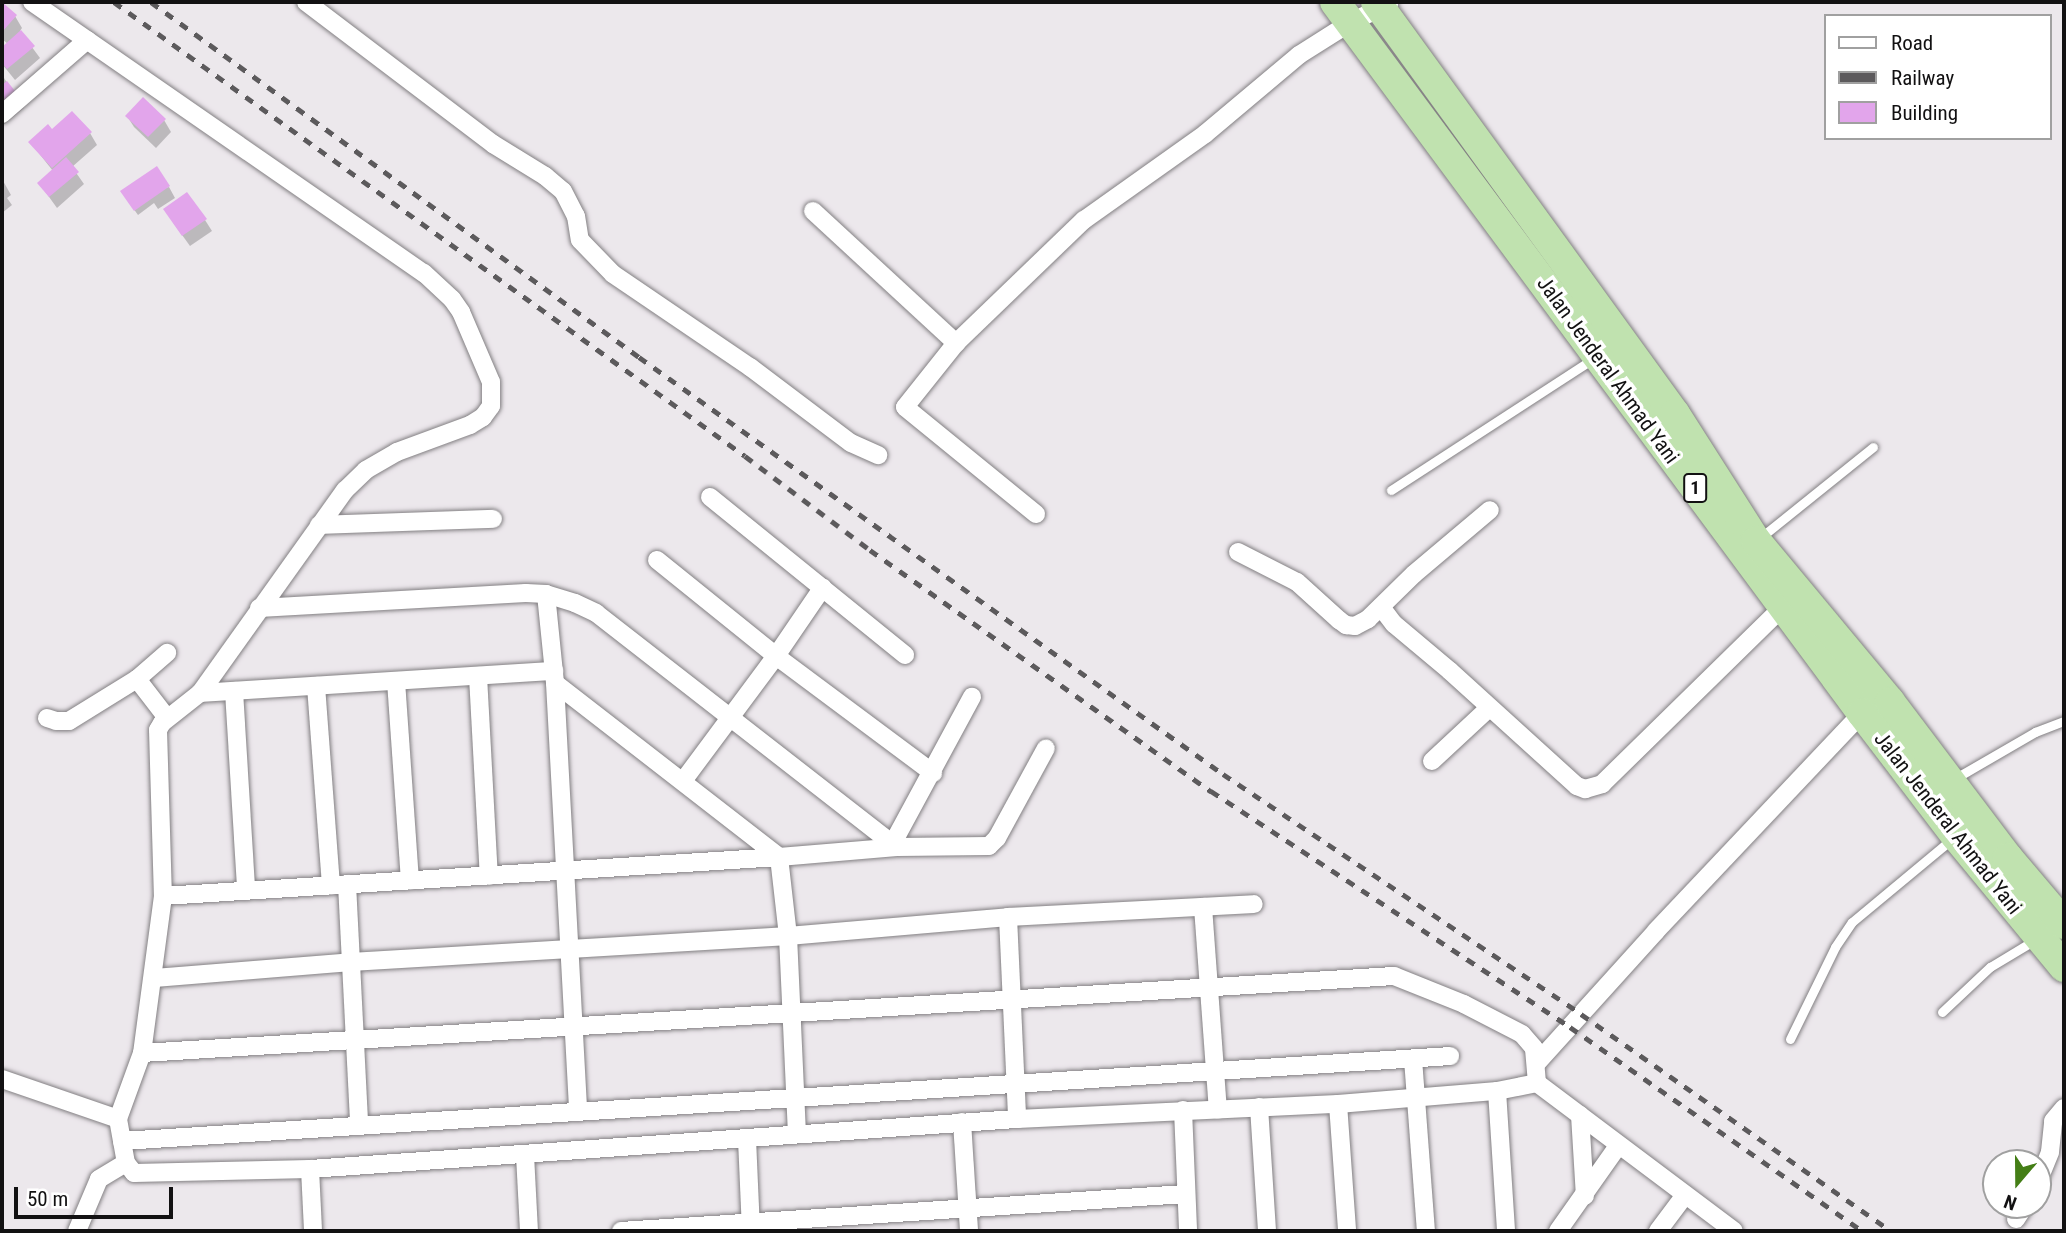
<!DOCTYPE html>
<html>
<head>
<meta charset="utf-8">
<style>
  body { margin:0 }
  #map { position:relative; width:2066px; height:1233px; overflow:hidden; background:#ece8ec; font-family:"Roboto Condensed",sans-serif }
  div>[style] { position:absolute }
  .shadow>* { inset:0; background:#0003 }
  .building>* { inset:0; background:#e2a5eb }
  .roads { filter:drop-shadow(0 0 2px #827f82) drop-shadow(0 0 2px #827f82) }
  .service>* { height:9px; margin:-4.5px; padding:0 4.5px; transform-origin:4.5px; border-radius:4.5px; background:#fff }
  .minor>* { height:18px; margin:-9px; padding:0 9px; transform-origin:9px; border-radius:9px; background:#fff }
  .trunk>* { height:30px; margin:-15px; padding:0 15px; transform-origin:15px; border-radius:15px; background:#c0e2af }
  .rail>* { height:5px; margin-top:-2.5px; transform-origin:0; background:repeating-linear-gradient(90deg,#5c5a5c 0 9px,transparent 0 18px) }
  span { translate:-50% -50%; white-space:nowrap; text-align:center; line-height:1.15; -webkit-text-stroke:7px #fff; paint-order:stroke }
  .shield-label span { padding:2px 5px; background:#fff; border:2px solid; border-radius:5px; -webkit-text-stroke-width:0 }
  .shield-label { font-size:19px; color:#121112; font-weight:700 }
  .street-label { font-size:21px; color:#121112 }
  .frame { position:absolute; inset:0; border:4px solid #121112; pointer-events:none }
  .legend { position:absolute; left:1824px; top:14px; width:228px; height:126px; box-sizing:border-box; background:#fff; border:2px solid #a0a0a0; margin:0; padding:9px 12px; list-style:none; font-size:21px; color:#121112 }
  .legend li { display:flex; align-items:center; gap:14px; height:35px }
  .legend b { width:35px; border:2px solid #a0a0a0 }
  .north { position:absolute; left:1982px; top:1149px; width:70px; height:70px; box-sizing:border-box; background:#fff; border:2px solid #a0a0a0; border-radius:50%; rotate:200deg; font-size:19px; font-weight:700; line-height:28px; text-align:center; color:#121112 }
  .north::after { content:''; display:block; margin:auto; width:24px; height:32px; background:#447e16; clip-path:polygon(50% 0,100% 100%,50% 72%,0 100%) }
  .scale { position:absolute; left:14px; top:1187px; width:159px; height:32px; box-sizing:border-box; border:4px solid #121112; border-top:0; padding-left:9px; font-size:21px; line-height:24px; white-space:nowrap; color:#121112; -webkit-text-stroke:5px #fff; paint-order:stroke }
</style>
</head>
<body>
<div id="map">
  <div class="shadow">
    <div style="clip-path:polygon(2px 5px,15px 16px,22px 28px,20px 31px,40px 58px,15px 80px,2px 64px,2px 49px,8px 44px,2px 39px)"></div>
    <div style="clip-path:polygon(2px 75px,24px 108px,2px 126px)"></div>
    <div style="clip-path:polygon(127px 116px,164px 120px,171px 132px,156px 148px,134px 127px)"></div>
    <div style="clip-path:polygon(52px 131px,90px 133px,97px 145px,72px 167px,84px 184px,57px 208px,39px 183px,53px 171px,30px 142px)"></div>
    <div style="clip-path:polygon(2px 179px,11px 195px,7px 198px,12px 205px,2px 213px)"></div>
    <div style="clip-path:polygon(169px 187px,175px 198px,158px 209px,154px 203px,138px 215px,125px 197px)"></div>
    <div style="clip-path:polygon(205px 220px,212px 231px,190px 246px,172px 221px)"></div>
  </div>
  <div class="building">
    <div style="clip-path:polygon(2px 2px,17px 15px,2px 32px)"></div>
    <div style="clip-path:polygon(21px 30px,35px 46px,7px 69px,2px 63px,2px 47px)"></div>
    <div style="clip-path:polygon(7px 81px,19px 96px,2px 109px,2px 85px)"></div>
    <div style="clip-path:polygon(143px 97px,166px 119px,148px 137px,125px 116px)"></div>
    <div style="clip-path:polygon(72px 111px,92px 132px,52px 168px,28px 142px,48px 124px,52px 129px)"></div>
    <div style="clip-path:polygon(66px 157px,79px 172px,49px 197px,37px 183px)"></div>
    <div style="clip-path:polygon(157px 166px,170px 186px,134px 211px,120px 191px)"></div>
    <div style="clip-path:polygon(187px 192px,207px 219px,182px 236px,163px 209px)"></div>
  </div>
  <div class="roads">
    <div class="service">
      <div style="left:1391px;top:490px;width:242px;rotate:-33deg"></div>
      <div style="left:1760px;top:538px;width:145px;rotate:-38.8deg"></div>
      <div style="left:1954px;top:779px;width:94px;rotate:-30.1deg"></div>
      <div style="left:2035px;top:732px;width:31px;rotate:-21deg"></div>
      <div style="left:1942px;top:1012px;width:66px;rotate:-43.2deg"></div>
      <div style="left:1990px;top:967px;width:52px;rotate:-31deg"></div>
      <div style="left:1790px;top:1039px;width:102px;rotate:-63.9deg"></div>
      <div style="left:1835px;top:947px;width:30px;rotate:-56deg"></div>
      <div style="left:1852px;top:922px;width:130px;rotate:-39.7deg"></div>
    </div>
    <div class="minor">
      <div style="left:32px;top:2px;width:477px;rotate:34.7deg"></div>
      <div style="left:424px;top:273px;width:38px;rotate:43deg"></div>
      <div style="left:452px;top:299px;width:16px;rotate:55deg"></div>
      <div style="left:461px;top:312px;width:76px;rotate:66.8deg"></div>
      <div style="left:491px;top:382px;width:24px;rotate:90deg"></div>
      <div style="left:491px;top:406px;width:14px;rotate:126deg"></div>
      <div style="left:483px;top:417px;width:15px;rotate:148deg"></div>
      <div style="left:470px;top:425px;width:78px;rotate:159.7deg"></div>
      <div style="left:397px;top:452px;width:36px;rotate:150deg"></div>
      <div style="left:366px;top:470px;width:29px;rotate:136deg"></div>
      <div style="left:345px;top:490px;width:249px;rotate:125.5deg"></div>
      <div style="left:200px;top:693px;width:48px;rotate:141.7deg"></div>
      <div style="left:162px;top:723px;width:8px;rotate:120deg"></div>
      <div style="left:158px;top:730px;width:166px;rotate:88.3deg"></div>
      <div style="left:163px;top:896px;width:158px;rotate:97.6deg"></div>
      <div style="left:142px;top:1053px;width:70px;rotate:110deg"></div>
      <div style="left:118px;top:1119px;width:45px;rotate:79.7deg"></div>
      <div style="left:126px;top:1163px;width:13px;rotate:51deg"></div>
      <div style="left:134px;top:1173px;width:176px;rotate:-1.3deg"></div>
      <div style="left:310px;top:1169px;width:709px;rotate:-4.05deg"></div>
      <div style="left:1017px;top:1119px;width:321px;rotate:-2.7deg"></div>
      <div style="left:1338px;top:1104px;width:160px;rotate:-4.7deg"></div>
      <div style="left:1497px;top:1091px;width:41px;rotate:-11.3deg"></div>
      <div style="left:1537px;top:1083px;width:35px;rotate:-95deg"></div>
      <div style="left:1534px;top:1048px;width:18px;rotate:-131deg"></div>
      <div style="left:1522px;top:1034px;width:65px;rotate:-152.7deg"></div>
      <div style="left:1464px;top:1004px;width:75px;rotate:-158.2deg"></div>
      <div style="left:1394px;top:976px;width:1254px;rotate:176.48deg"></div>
      <div style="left:306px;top:2px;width:235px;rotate:37.2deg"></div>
      <div style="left:493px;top:144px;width:61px;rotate:31.6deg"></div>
      <div style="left:545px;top:176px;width:23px;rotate:40deg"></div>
      <div style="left:563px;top:191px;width:28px;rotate:63deg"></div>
      <div style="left:576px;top:216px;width:24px;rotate:81deg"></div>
      <div style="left:580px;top:240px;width:47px;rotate:45.9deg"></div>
      <div style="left:613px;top:274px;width:166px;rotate:34.2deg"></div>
      <div style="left:750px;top:367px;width:126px;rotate:37deg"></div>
      <div style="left:851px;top:443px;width:30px;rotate:24deg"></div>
      <div style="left:2px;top:114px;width:113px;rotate:-41deg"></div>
      <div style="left:813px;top:211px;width:195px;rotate:42.7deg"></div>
      <div style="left:710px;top:497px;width:251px;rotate:39deg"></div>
      <div style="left:1036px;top:514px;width:169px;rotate:-140.8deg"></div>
      <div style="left:905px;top:407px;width:82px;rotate:-51.4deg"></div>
      <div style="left:956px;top:343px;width:178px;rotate:-43.9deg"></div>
      <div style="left:1084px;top:220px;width:148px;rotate:-35.4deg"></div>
      <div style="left:1205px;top:134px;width:123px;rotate:-40deg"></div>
      <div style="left:1299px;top:55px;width:62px;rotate:-32.4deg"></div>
      <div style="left:1351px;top:22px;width:42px;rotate:-25.3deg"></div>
      <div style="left:319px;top:525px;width:174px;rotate:-2deg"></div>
      <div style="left:1238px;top:552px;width:66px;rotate:27deg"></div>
      <div style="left:1297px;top:582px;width:57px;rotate:42.1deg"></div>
      <div style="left:1339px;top:620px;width:9px;rotate:36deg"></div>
      <div style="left:1346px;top:625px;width:9px;rotate:6deg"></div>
      <div style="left:1355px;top:626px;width:15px;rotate:-28deg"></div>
      <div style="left:1368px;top:619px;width:64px;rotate:-44.4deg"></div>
      <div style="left:1414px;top:574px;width:99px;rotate:-40.1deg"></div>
      <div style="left:657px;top:560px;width:153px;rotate:38.9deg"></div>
      <div style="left:776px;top:656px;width:196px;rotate:36.7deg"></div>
      <div style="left:546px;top:594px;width:89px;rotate:84.2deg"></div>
      <div style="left:555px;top:683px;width:428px;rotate:86.9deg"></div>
      <div style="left:1381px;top:607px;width:21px;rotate:53deg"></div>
      <div style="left:1394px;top:624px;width:73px;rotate:40deg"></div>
      <div style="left:1450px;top:671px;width:171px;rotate:42.2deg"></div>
      <div style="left:1577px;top:786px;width:9px;rotate:21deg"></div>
      <div style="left:1585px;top:789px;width:18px;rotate:-16deg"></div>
      <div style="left:1602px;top:784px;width:253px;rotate:-44.4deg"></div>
      <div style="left:259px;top:608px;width:267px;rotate:-3.2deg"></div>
      <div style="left:526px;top:593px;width:20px;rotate:3deg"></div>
      <div style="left:546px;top:594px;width:30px;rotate:17deg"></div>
      <div style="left:575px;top:603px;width:23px;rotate:25deg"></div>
      <div style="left:596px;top:613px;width:381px;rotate:37.9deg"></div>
      <div style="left:478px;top:676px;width:200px;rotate:86.9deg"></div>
      <div style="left:137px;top:679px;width:40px;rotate:-41deg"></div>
      <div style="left:396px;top:681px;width:200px;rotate:86deg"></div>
      <div style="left:555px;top:683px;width:284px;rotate:37.8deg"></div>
      <div style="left:779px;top:857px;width:80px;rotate:83.5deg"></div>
      <div style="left:788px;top:936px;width:198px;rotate:87.4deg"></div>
      <div style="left:316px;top:686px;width:200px;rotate:85.7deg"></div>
      <div style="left:234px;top:691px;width:199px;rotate:86.5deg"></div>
      <div style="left:200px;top:693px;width:355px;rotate:-3.6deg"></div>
      <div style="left:47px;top:718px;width:9px;rotate:18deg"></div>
      <div style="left:56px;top:721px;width:13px"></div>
      <div style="left:69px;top:721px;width:80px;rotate:-31.7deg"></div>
      <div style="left:137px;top:679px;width:49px;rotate:52.4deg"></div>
      <div style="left:1432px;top:761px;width:78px;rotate:-42.9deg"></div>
      <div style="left:683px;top:781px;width:156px;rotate:-53.4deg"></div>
      <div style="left:776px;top:656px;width:83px;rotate:-55.7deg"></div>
      <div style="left:894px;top:841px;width:164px;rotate:-61.6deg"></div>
      <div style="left:347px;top:884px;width:241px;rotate:87.1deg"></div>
      <div style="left:163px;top:896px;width:617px;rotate:-3.62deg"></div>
      <div style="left:779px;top:857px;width:118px;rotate:-4.8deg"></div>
      <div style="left:897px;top:847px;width:92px;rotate:-0.6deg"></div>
      <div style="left:989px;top:846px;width:11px;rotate:-45deg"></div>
      <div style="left:997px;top:838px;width:102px;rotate:-61.4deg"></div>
      <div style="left:1203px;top:907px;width:203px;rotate:85.8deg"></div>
      <div style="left:1008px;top:917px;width:202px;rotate:87.4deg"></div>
      <div style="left:154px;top:978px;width:198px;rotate:-4.6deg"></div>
      <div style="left:351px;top:962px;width:438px;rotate:-3.4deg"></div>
      <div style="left:788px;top:936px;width:221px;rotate:-4.9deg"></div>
      <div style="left:1008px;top:917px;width:246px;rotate:-3deg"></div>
      <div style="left:1413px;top:1059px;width:172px;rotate:85.7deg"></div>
      <div style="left:1536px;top:1064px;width:179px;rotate:-47.9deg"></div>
      <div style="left:1656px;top:931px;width:300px;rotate:-46.6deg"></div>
      <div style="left:2px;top:1079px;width:123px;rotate:19deg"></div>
      <div style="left:1537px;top:1083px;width:246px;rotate:36.9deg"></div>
      <div style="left:1497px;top:1091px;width:140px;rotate:86.3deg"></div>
      <div style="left:1338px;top:1104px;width:127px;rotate:85.9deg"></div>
      <div style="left:1259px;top:1107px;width:124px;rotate:86.3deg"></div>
      <div style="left:1183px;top:1110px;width:121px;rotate:87.6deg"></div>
      <div style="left:1580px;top:1115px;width:81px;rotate:86.5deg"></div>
      <div style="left:962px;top:1122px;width:109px;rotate:86.3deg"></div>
      <div style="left:747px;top:1139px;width:92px;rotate:87.5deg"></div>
      <div style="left:122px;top:1141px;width:1331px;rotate:-3.66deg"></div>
      <div style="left:525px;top:1155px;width:76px;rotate:87deg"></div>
      <div style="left:310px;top:1169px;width:62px;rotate:87.2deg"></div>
      <div style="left:2038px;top:1182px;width:32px;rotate:-68deg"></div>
      <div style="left:2050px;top:1152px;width:31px;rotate:-84deg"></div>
      <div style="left:2053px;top:1121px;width:17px;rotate:-50deg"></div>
      <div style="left:2016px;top:1219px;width:17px;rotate:-57deg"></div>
      <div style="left:77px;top:1231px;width:56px;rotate:-67.1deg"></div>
      <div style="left:99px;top:1179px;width:31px;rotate:-31deg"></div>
      <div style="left:621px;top:1231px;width:566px;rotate:-3.75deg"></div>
      <div style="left:1558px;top:1231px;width:104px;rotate:-54.8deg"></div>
      <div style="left:1658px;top:1231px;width:45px;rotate:-53.1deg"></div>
    </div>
    <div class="trunk">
      <div style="left:1335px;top:2px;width:885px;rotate:53.45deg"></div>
      <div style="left:1862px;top:713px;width:155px;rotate:52.6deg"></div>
      <div style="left:1956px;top:836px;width:170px;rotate:50.5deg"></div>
      <div style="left:1376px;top:2px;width:509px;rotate:54.03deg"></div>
      <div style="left:1675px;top:414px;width:151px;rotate:57.5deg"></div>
      <div style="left:1756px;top:541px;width:209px;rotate:50.2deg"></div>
      <div style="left:1890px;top:702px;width:196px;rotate:52.9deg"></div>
      <div style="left:2008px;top:858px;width:87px;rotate:49.7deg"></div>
    </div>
  </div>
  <div class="rail">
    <div style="left:114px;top:2px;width:777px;rotate:35.73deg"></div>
    <div style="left:745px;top:456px;width:156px;rotate:36.9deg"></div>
    <div style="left:870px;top:550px;width:418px;rotate:35.3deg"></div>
    <div style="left:1211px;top:791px;width:430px;rotate:33.3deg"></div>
    <div style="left:1570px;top:1027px;width:356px;rotate:34.9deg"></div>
    <div style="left:151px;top:2px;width:603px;rotate:36.03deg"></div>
    <div style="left:639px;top:357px;width:718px;rotate:35.53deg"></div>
    <div style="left:1223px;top:774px;width:431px;rotate:33.8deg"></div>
    <div style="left:1581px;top:1014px;width:378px;rotate:35deg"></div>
  </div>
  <div class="shield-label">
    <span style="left:1695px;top:488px">1</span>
  </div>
  <div class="street-label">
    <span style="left:1608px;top:370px;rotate:54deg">Jalan Jenderal Ahmad Yani</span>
    <span style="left:1948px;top:823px;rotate:52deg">Jalan Jenderal Ahmad Yani</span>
  </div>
  <div class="frame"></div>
  <ul class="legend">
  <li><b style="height:9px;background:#fff"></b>Road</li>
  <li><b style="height:9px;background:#5c5a5c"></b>Railway</li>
  <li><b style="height:19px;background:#e2a5eb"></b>Building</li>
  </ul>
  <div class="north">N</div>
  <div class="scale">50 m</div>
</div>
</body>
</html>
